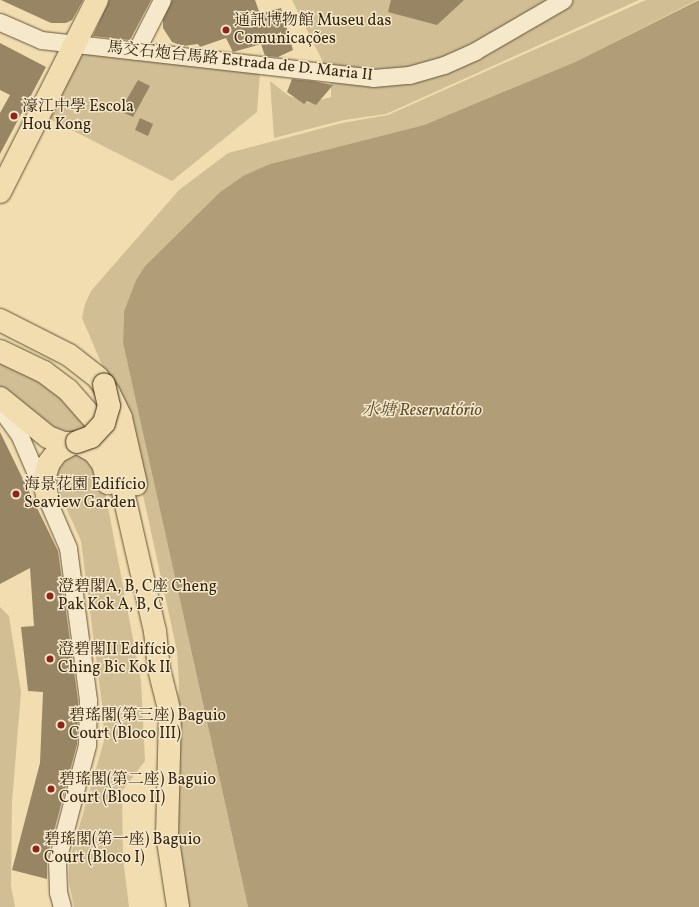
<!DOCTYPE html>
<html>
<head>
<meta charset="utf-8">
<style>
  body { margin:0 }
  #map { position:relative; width:699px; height:907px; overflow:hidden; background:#f1ddaf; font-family:Vollkorn,"Noto Serif SC",serif }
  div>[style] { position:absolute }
  .green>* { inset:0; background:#d1be94 }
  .water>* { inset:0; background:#b19e79 }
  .building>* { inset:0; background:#978563 }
  .roads { filter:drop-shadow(0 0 1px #645338) drop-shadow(0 0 1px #645338) }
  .minor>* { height:17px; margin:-8.5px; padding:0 8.5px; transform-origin:8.5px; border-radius:8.5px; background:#f6e9cb }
  .major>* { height:22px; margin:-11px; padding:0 11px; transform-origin:11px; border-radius:11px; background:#f1ddaf }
  .bridges { filter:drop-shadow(0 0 1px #352510) drop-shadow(0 0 1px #352510) }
  .major-bridge>* { height:22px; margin:-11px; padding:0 11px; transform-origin:11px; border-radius:11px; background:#f1ddaf }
  .dots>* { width:11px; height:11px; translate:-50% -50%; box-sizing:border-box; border:2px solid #f6e9cb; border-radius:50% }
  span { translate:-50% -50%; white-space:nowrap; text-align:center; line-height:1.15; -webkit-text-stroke:3px #f6e9cb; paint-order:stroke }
  .poi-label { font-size:16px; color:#352510 }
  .left { translate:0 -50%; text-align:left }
  .street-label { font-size:16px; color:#352510 }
  .water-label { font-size:17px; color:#604f35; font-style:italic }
</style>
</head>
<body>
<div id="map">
  <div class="green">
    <div style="clip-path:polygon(292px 0,639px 0,386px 114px,344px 120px,274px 138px,270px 81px,289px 96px,310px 103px,331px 97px,331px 78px)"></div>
    <div style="clip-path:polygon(646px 0,697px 0,575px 62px,424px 125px,270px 164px,219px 193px,145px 266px,136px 280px,124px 311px,123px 343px,248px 907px,188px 907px,179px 868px,175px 775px,179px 684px,177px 651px,128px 426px,82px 318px,85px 304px,91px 291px,179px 190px,228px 153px,342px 123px,388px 115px)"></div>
    <div style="clip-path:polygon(81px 49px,260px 73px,257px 112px,172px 181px,46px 117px)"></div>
    <div style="clip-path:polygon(0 361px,49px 384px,92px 431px,62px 439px,0 389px)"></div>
    <div style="clip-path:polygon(83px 452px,104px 486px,141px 681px,145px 761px,122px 791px,123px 858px,129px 907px,74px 907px,69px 883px,69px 862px,104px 741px,103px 712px,81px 541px,55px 483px,54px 468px,62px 456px)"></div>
    <div style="clip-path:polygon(0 607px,9px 616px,21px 692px,12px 802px,11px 886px,15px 907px,0 907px)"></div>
  </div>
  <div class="water">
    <div style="clip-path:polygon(699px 0,699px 907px,248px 907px,123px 343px,124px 311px,136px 280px,145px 266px,219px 193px,243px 176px,270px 164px,424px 125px,575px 62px)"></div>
  </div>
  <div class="building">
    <div style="clip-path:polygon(1px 0,83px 0,72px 20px,66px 23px,51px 23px)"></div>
    <div style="clip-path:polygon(109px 0,151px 0,130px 40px,93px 36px)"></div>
    <div style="clip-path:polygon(172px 0,255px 0,260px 14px,281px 8px,293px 50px,278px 57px,265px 56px,261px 44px,233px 52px,226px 38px,200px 47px,198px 44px,183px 46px,172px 42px,163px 28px,163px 19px)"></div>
    <div style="clip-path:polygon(391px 0,464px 0,437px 25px,388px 12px)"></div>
    <div style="clip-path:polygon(0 43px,46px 67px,0 154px,0 113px,10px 95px,0 90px)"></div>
    <div style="clip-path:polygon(292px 79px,312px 81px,333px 85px,316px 105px,307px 101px,304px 104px,287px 92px)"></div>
    <div style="clip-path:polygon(138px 80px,150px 86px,133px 117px,120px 111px)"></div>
    <div style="clip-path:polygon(140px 118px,153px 124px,148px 136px,135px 130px)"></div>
    <div style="clip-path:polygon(0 432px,58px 551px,78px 701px,77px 744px,47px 858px,47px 879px,12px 870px,40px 763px,43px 692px,28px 691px,21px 627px,34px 626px,30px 568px,0 584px)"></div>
  </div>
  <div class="roads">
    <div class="minor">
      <div style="left:0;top:22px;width:45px;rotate:23.7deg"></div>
      <div style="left:41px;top:40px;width:334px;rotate:6.5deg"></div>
      <div style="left:373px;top:78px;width:36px;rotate:-5deg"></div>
      <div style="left:409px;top:75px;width:36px;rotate:-16deg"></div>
      <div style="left:444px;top:65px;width:34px;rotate:-24deg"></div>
      <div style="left:475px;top:51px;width:102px;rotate:-30.1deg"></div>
      <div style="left:136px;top:51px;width:57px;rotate:-63deg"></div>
      <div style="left:0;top:408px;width:32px;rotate:54deg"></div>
      <div style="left:19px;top:434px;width:124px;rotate:66.7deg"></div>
      <div style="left:68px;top:548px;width:153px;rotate:82.5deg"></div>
      <div style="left:88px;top:700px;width:45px;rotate:91.3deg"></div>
      <div style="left:87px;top:745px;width:120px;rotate:104.5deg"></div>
      <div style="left:57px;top:861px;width:31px;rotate:88deg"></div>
      <div style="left:58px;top:892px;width:16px;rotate:75deg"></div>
    </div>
    <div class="major">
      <div style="left:0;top:192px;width:215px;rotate:-63.2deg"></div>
      <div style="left:0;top:320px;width:77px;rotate:26.9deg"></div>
      <div style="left:69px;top:355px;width:37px;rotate:38deg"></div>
      <div style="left:98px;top:378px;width:19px;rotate:54deg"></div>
      <div style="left:109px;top:393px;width:28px;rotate:64deg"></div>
      <div style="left:121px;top:418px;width:68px;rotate:77.2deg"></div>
      <div style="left:0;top:351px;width:49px;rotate:25.5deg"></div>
      <div style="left:44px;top:372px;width:30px;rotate:37deg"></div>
      <div style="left:68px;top:390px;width:43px;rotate:48.8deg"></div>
      <div style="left:96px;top:422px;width:44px;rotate:62.9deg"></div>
      <div style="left:116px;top:461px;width:174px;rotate:77.1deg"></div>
      <div style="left:155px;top:631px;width:38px;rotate:84deg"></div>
      <div style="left:159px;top:669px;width:45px;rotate:76deg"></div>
      <div style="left:170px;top:713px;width:121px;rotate:91.4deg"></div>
      <div style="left:167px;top:834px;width:74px;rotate:81.4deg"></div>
      <div style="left:0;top:398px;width:62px;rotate:39.1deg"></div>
      <div style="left:48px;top:437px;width:17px;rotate:21deg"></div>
      <div style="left:64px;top:443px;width:14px"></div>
      <div style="left:78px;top:443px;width:18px;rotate:29deg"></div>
      <div style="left:94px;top:452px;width:15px;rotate:53deg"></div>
      <div style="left:103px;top:464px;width:20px;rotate:75deg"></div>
      <div style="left:47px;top:495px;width:16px;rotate:-101deg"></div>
      <div style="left:44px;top:479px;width:17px;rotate:-73deg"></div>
      <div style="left:49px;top:463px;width:14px;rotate:-54deg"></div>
      <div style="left:57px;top:452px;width:19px;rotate:-28deg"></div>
    </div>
  </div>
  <div class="bridges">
    <div class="major-bridge">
      <div style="left:77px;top:442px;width:15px;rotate:-20deg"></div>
      <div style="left:91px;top:437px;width:19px;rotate:-47deg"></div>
      <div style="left:104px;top:423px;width:18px;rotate:-74deg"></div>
      <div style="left:109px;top:406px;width:22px;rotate:-103deg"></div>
    </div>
  </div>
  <div class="dots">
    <div style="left:226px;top:30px;background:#8f2418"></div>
    <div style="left:14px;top:116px;background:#8f2418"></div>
    <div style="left:16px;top:494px;background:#8f2418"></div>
    <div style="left:50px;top:596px;background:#8f2418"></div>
    <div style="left:50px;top:659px;background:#8f2418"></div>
    <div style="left:61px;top:725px;background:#8f2418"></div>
    <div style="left:51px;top:789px;background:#8f2418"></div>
    <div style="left:36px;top:849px;background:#8f2418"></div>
  </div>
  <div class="poi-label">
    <span class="left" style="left:234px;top:30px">通訊博物館 Museu das<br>Comunicações</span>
    <span class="left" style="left:22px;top:116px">濠江中學 Escola<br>Hou Kong</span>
    <span class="left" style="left:24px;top:494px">海景花園 Edifício<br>Seaview Garden</span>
    <span class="left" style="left:58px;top:596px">澄碧閣A, B, C座 Cheng<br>Pak Kok A, B, C</span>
    <span class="left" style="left:58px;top:659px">澄碧閣II Edifício<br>Ching Bic Kok II</span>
    <span class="left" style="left:69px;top:725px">碧瑤閣(第三座) Baguio<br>Court (Bloco III)</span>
    <span class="left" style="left:59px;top:789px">碧瑤閣(第二座) Baguio<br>Court (Bloco II)</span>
    <span class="left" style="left:44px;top:849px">碧瑤閣(第一座) Baguio<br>Court (Bloco I)</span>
  </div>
  <div class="street-label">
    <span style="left:240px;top:62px;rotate:6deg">馬交石炮台馬路 Estrada de D. Maria II</span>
  </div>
  <div class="water-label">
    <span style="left:422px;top:411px">水塘 Reservatório</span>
  </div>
</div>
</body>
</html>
